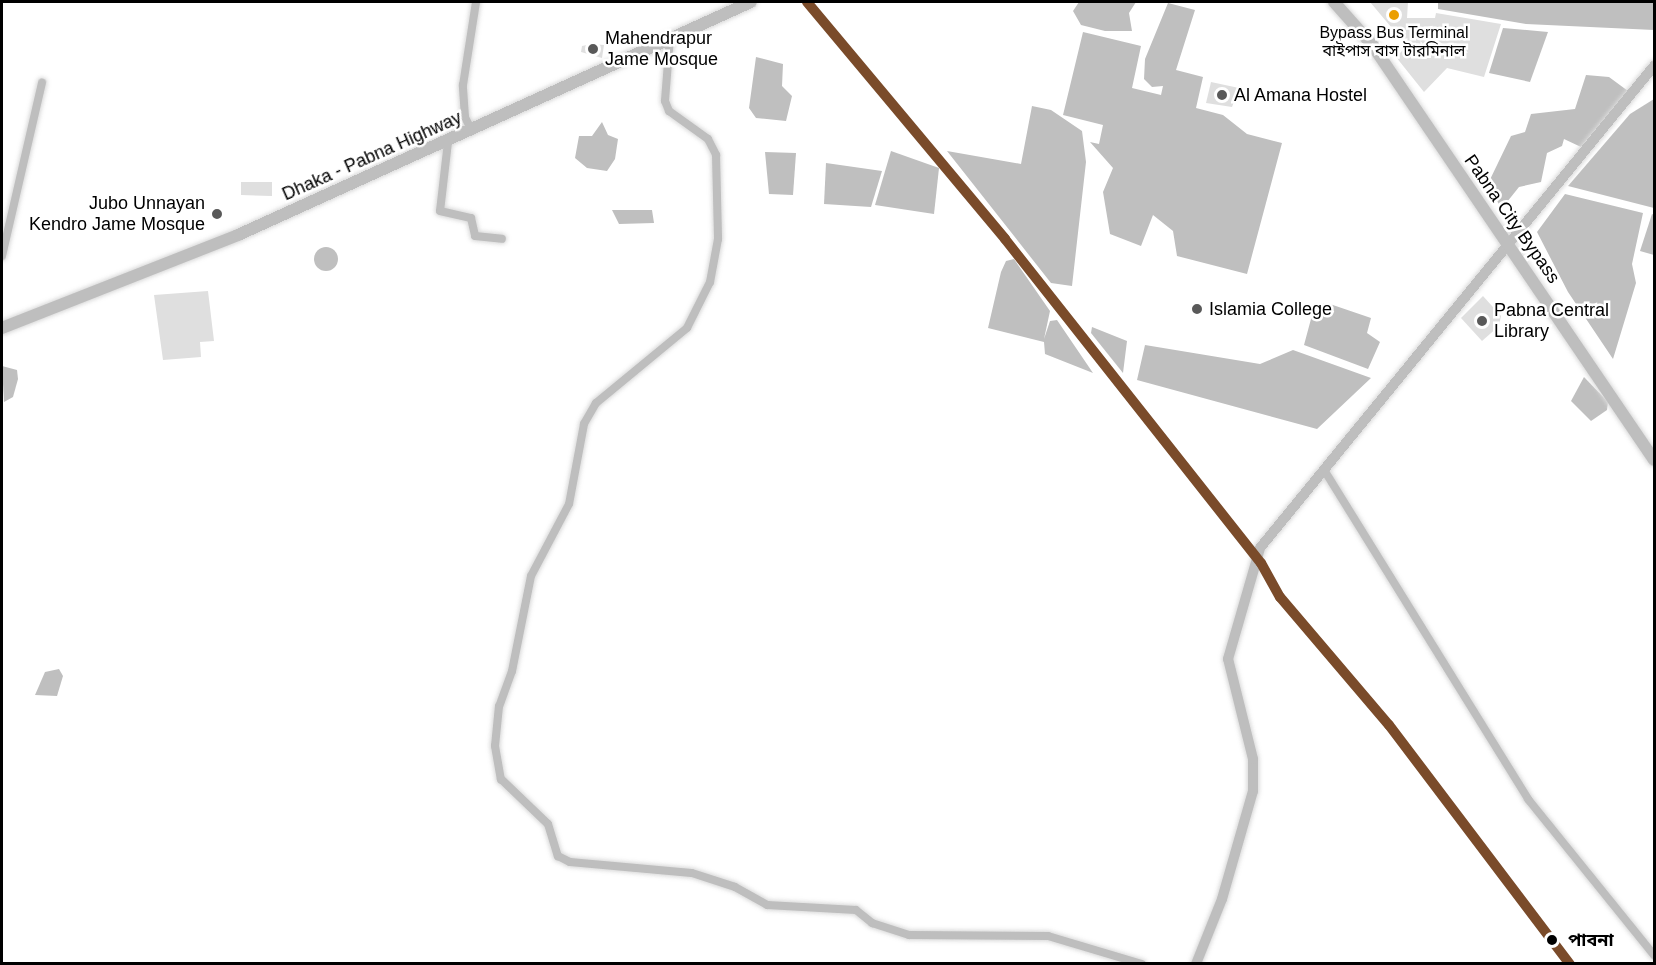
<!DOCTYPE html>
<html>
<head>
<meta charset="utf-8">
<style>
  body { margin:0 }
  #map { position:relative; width:1656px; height:965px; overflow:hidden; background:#fff; font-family:Arial,"Noto Sans Bengali",sans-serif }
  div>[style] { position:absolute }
  .water>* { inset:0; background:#bfbfbf }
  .round { border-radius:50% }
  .building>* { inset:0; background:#dfdfdf }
  .roads { filter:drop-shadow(0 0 2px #dbdbdb) drop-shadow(0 0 2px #dbdbdb) }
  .minor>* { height:8px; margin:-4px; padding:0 4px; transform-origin:4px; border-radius:4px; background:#bebebe }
  .major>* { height:10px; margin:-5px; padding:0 5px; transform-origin:5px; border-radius:5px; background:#bebebe }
  .highway>* { height:12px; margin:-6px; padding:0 6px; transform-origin:6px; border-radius:6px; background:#bebebe }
  .rail-1>* { height:10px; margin:-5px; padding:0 5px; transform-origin:5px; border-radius:5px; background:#7a4b2a }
  .dots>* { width:16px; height:16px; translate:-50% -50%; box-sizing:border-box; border:3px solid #fff; border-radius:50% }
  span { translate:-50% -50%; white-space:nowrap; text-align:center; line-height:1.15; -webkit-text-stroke:5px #fff; paint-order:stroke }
  .bus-label { font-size:16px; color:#000 }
  .poi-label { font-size:18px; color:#000 }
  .left { translate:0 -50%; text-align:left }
  .right { translate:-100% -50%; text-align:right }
  .street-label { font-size:18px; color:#000 }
  .stop-label { font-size:18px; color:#000; font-weight:700 }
  .frame { position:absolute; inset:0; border:3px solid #000; pointer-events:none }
</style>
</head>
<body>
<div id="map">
  <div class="water">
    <div style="clip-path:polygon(1079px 2px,1136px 2px,1129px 13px,1132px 31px,1105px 31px,1081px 25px,1073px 11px)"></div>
    <div style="clip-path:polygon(1438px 2px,1654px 2px,1654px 30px,1526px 24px,1438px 9px)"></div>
    <div style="clip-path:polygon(1168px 3px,1195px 10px,1176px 70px,1203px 77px,1196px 108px,1223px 115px,1247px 134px,1282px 143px,1247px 274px,1177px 256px,1173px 231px,1153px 215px,1141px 246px,1110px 234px,1103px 192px,1113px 168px,1090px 142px,1099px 144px,1103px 125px,1063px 115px,1083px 32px,1141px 46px,1132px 88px,1161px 95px,1163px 86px,1152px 87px,1144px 79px,1145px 59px)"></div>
    <div style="clip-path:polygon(1503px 28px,1548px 32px,1530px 82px,1489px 73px)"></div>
    <div style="clip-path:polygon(756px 57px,783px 64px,782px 86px,792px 96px,786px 121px,756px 118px,749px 108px)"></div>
    <div style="clip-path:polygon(1586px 75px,1609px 77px,1628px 91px,1581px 147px,1564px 139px,1562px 146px,1547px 153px,1541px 182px,1519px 187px,1503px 207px,1484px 192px,1511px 136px,1525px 132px,1531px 114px,1575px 109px)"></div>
    <div style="clip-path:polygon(1654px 99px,1654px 208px,1568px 186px,1630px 114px)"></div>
    <div style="clip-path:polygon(1032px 106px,1051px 110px,1082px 131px,1086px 162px,1072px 286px,1051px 283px,947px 151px,1021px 164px)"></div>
    <div style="clip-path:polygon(602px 122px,608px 135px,618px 139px,615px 159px,607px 171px,587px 168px,575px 158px,579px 136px,592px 136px)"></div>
    <div style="clip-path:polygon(891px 151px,939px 168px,934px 214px,875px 205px)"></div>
    <div style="clip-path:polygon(765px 152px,796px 153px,793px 195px,769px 194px)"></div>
    <div style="clip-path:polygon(826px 163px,882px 171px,871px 207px,824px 204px)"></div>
    <div style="clip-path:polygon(1565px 194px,1643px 213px,1632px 264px,1636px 283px,1613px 359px,1568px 292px,1537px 232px)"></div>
    <div style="clip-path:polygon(612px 210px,652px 210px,654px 223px,619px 224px)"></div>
    <div style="clip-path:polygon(1652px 214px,1654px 215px,1654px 255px,1640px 251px)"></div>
    <div class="round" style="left:314px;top:247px;width:24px;height:24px"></div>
    <div style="clip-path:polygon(1014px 259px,1050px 311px,1044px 339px,1050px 321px,1057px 320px,1093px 373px,1045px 354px,1044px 342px,988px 328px,1001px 272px,1006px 261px)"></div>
    <div style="clip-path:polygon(1327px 303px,1371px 318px,1367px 333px,1380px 342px,1368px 369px,1304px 345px,1315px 304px)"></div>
    <div style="clip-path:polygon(1092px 327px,1127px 341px,1123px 373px,1091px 333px)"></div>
    <div style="clip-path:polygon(1145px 345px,1260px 364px,1293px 350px,1371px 378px,1317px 429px,1137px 380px)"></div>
    <div style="clip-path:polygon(2px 366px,17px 370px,18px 379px,13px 397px,4px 402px)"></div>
    <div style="clip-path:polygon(1584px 377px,1608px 402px,1607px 410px,1591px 421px,1571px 401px)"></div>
    <div style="clip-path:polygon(59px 669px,63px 676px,57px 696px,35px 695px,45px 672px)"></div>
  </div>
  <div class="building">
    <div style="clip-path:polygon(1370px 2px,1408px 2px,1407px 18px,1435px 18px,1436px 13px,1501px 24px,1484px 77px,1447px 68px,1424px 92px,1396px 57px,1407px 46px)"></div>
    <div style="clip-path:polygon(592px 44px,604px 45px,602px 58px,581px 52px,582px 46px)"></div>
    <div style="clip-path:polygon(1211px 82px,1239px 88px,1232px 107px,1206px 103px)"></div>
    <div style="clip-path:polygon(241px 182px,272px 182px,272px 196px,241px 195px)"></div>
    <div style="clip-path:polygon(208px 291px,214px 341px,200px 342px,201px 357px,163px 360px,154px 295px)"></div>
    <div style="clip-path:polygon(1483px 296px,1501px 316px,1499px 326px,1482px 341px,1461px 318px)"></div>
  </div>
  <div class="roads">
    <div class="minor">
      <div style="left:670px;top:37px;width:64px;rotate:94.5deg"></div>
      <div style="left:665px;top:101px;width:11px;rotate:68deg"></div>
      <div style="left:669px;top:111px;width:48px;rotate:35.7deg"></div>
      <div style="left:708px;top:139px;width:18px;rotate:63deg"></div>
      <div style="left:716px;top:155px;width:84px;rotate:88.6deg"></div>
      <div style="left:718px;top:239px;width:44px;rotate:100.5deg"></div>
      <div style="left:710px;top:282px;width:51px;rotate:116.6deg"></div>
      <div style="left:687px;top:328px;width:118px;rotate:140.5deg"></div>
      <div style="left:596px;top:403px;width:24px;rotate:120deg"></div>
      <div style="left:584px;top:424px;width:81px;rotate:100.6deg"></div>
      <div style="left:569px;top:504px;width:81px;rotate:117.8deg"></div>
      <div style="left:531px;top:576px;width:97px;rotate:101.3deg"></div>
      <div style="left:512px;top:671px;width:37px;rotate:110deg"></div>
      <div style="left:499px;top:706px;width:40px;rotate:95.7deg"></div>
      <div style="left:495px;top:746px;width:34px;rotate:80deg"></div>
      <div style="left:501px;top:779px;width:65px;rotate:43.8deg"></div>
      <div style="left:548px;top:824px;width:34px;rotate:73deg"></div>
      <div style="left:558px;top:856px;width:13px;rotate:27deg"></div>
      <div style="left:570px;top:862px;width:122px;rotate:5.2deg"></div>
      <div style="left:692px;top:873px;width:45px;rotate:18deg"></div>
      <div style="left:735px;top:887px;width:37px;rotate:29deg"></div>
      <div style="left:767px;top:905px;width:89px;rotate:3.2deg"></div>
      <div style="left:856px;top:910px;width:21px;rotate:39deg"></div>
      <div style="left:872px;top:923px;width:39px;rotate:18deg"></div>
      <div style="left:909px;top:935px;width:139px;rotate:0.4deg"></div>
      <div style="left:1048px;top:936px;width:98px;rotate:16.6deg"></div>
      <div style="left:472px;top:131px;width:16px;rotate:-117deg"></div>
      <div style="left:465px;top:117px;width:32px;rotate:-94deg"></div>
      <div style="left:463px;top:85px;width:84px;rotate:-81.1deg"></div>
      <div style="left:448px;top:142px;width:69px;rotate:96.6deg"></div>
      <div style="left:440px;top:211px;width:32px;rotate:13deg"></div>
      <div style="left:471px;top:218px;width:18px;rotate:77deg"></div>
      <div style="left:475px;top:236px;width:27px;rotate:6deg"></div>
      <div style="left:2px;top:256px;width:178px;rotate:-77deg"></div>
      <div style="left:1326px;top:473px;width:384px;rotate:58.2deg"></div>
      <div style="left:1528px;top:799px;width:201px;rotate:51.1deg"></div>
    </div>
    <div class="major">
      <div style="left:1196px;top:964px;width:70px;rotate:-68.2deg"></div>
      <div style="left:1222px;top:899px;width:112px;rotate:-74deg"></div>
      <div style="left:1253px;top:791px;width:32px;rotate:-90deg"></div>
      <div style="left:1253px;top:759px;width:103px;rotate:-104deg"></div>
      <div style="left:1228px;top:659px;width:116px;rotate:-73.9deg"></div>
      <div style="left:1260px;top:548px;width:623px;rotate:-50.74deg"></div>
    </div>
    <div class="highway">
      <div style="left:1334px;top:2px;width:59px;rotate:48.4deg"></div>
      <div style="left:1373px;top:46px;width:500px;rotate:55.83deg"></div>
      <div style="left:2px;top:328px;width:254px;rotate:-21.5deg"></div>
      <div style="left:238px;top:235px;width:563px;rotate:-24.43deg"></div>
    </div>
  </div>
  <div class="rail-1">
    <div style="left:807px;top:2px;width:309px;rotate:50.1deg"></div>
    <div style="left:1005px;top:239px;width:413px;rotate:51.7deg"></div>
    <div style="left:1261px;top:563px;width:39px;rotate:61deg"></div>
    <div style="left:1280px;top:597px;width:168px;rotate:49.6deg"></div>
    <div style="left:1389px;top:725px;width:300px;rotate:52.9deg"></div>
  </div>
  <div class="dots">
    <div style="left:1394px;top:15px;background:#eb9e00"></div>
    <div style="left:593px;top:49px;background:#595959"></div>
    <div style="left:1222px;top:95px;background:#595959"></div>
    <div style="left:217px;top:214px;background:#595959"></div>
    <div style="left:1197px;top:309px;background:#595959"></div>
    <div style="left:1482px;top:321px;background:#595959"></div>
    <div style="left:1552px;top:940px;background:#000"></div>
  </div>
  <div class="bus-label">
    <span style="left:1394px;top:42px">Bypass Bus Terminal<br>বাইপাস বাস টারমিনাল</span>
  </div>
  <div class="poi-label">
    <span class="left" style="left:605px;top:49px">Mahendrapur<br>Jame Mosque</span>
    <span class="left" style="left:1234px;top:95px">Al Amana Hostel</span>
    <span class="right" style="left:205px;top:214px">Jubo Unnayan<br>Kendro Jame Mosque</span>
    <span class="left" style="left:1209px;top:309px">Islamia College</span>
    <span class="left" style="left:1494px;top:321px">Pabna Central<br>Library</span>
  </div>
  <div class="street-label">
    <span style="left:372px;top:156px;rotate:-24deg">Dhaka - Pabna Highway</span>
    <span style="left:1512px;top:219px;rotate:55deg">Pabna City Bypass</span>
  </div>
  <div class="stop-label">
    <span class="left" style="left:1568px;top:940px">পাবনা</span>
  </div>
  <div class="frame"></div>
</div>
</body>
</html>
